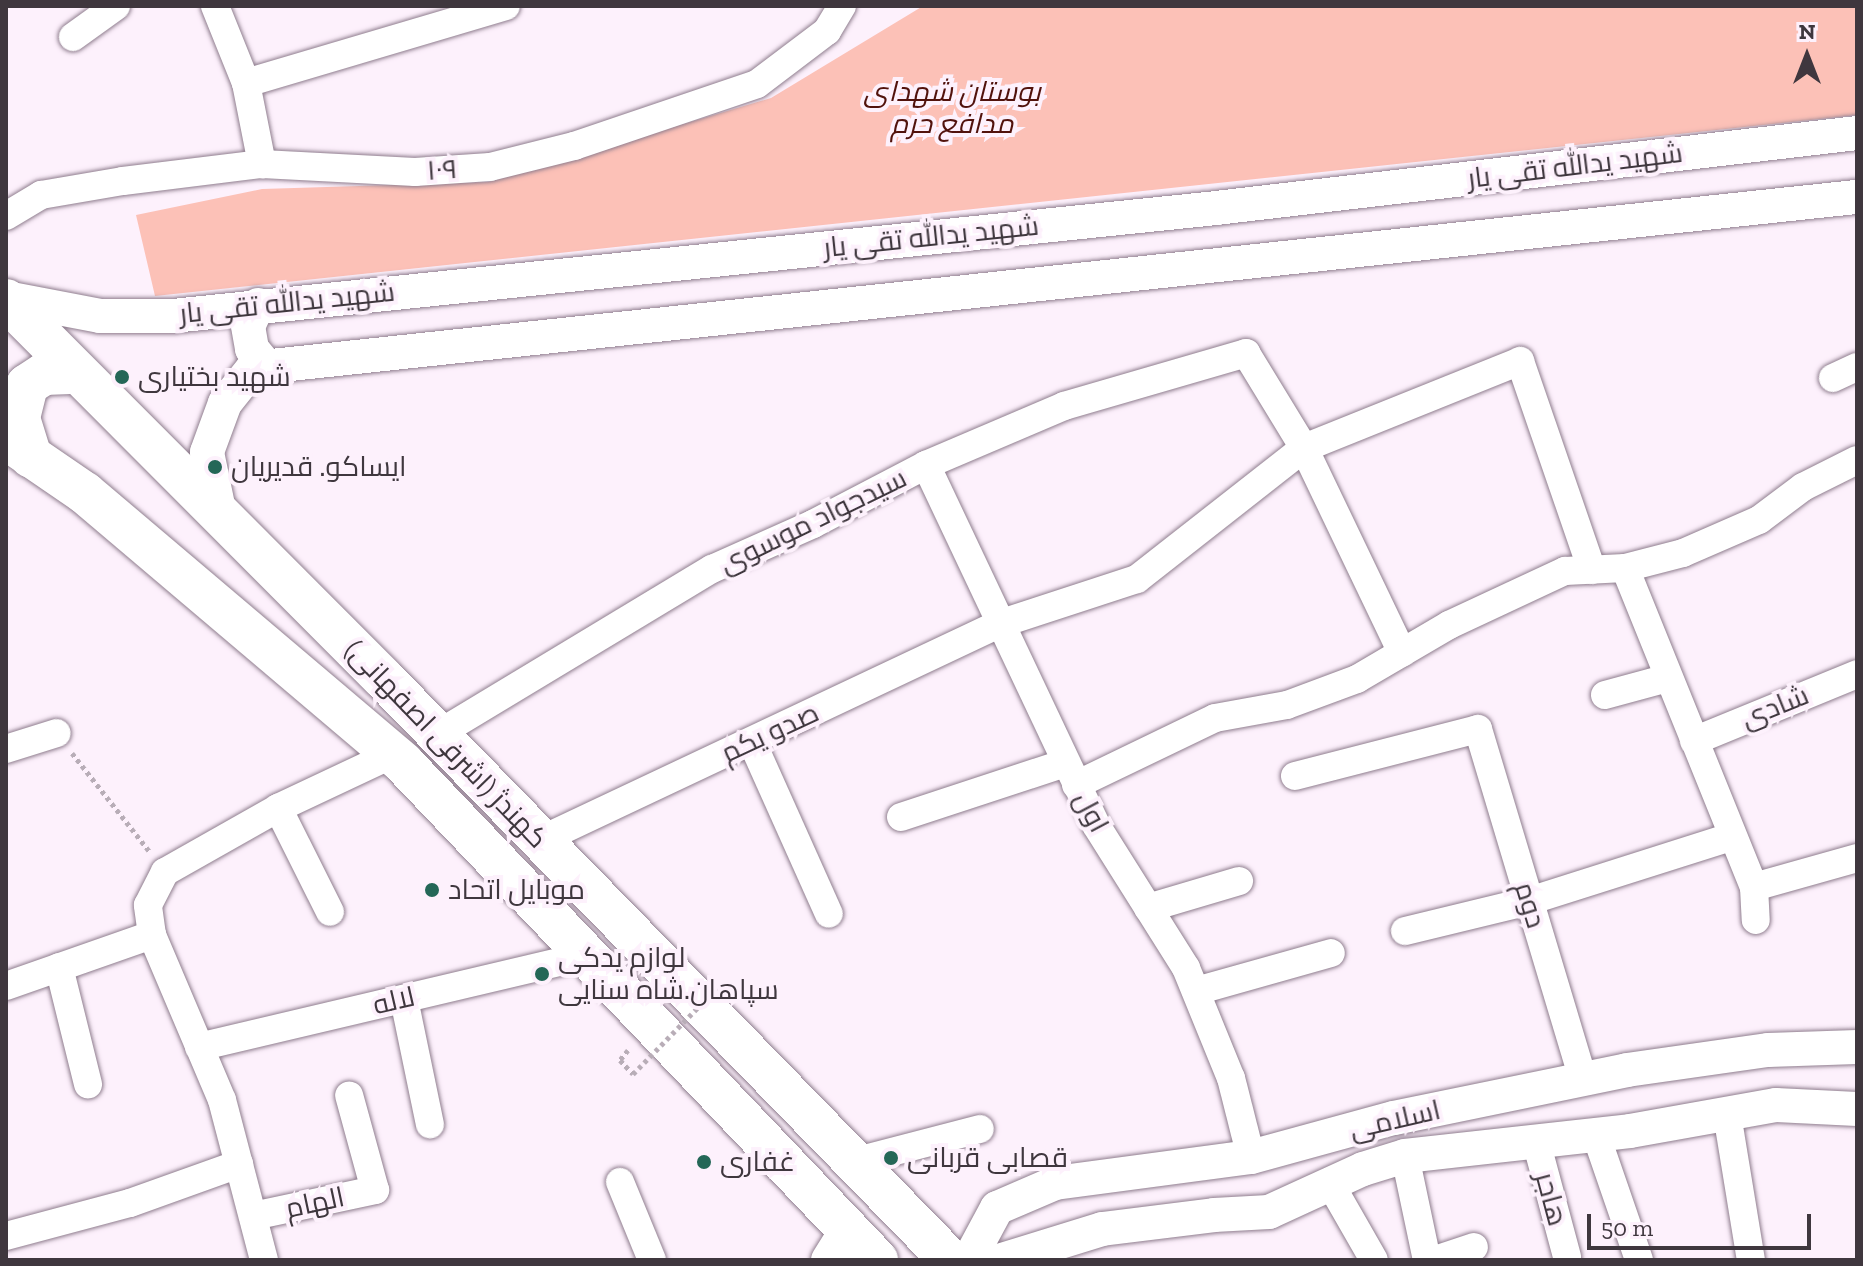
<!DOCTYPE html>
<html>
<head>
<meta charset="utf-8">
<style>
  body { margin:0 }
  #map { position:relative; width:1863px; height:1266px; overflow:hidden; background:#fdf1fc; font-family:"Zilla Slab",Cairo,serif }
  div>[style] { position:absolute }
  .green>* { inset:0; background:#fcc1b7 }
  .path>* { height:5px; margin-top:-2.5px; transform-origin:0; background:repeating-linear-gradient(90deg,#b8adb7 0 4px,transparent 0 8px) }
  .roads { filter:drop-shadow(0 0 2px #8f7d8e) drop-shadow(0 0 2px #8f7d8e) }
  .minor>* { height:28px; margin:-14px; padding:0 14px; transform-origin:14px; border-radius:14px; background:#fff }
  .tertiary>* { height:34px; margin:-17px; padding:0 17px; transform-origin:17px; border-radius:17px; background:#fff }
  .primary>* { height:42px; margin:-21px; padding:0 21px; transform-origin:21px; border-radius:21px; background:#fff }
  .path-bridge>* { height:5px; margin-top:-2.5px; transform-origin:0; background:repeating-linear-gradient(90deg,#b8adb7 0 4px,transparent 0 8px) }
  .dots>* { width:22px; height:22px; translate:-50% -50%; box-sizing:border-box; border:4px solid #fdf1fc; border-radius:50% }
  span { translate:-50% -50%; white-space:nowrap; text-align:center; line-height:1.15; -webkit-text-stroke:8px #fdf1fc; paint-order:stroke }
  .park-label { font-size:28px; color:#51120c; font-style:italic }
  .street-label { font-size:28px; color:#3f373e }
  .poi-label { font-size:28px; color:#3f373e }
  .left { translate:0 -50%; text-align:left }
  .frame { position:absolute; inset:0; border:8px solid #3f373e; pointer-events:none }
  .north { position:absolute; left:1767px; top:16px; width:80px; height:80px; -webkit-text-stroke:6px #fdf1fc; paint-order:stroke; rotate:0deg; font-size:22px; font-weight:700; line-height:32px; text-align:center; color:#3f373e }
  .north::after { content:''; display:block; margin:auto; width:28px; height:36px; background:#3f373e; clip-path:polygon(50% 0,100% 100%,50% 72%,0 100%) }
  .scale { position:absolute; left:1587px; top:1214px; width:224px; height:36px; box-sizing:border-box; border:4px solid #3f373e; border-top:0; padding-left:10px; font-size:24px; line-height:28px; white-space:nowrap; color:#3f373e; -webkit-text-stroke:6px #fdf1fc; paint-order:stroke }
</style>
</head>
<body>
<div id="map">
  <div class="green">
    <div style="clip-path:polygon(923px 6px,1857px 6px,1857px 115px,155px 296px,136px 215px,262px 189px,489px 182px,771px 98px)"></div>
  </div>
  <div class="path">
    <div style="left:72px;top:753px;width:126px;rotate:51.8deg"></div>
    <div style="left:628px;top:1050px;width:13px;rotate:129deg"></div>
    <div style="left:620px;top:1060px;width:19px;rotate:47deg"></div>
  </div>
  <div class="roads">
    <div class="minor">
      <div style="left:215px;top:6px;width:83px;rotate:68.1deg"></div>
      <div style="left:246px;top:83px;width:83px;rotate:78.8deg"></div>
      <div style="left:73px;top:37px;width:53px;rotate:-35.8deg"></div>
      <div style="left:246px;top:83px;width:271px;rotate:-16.5deg"></div>
      <div style="left:6px;top:216px;width:41px;rotate:-31deg"></div>
      <div style="left:41px;top:195px;width:83px;rotate:-9.7deg"></div>
      <div style="left:123px;top:181px;width:140px;rotate:-7deg"></div>
      <div style="left:262px;top:164px;width:153px;rotate:3deg"></div>
      <div style="left:415px;top:172px;width:75px;rotate:-3.8deg"></div>
      <div style="left:490px;top:167px;width:87px;rotate:-14deg"></div>
      <div style="left:574px;top:146px;width:193px;rotate:-18.7deg"></div>
      <div style="left:757px;top:84px;width:88px;rotate:-37.1deg"></div>
      <div style="left:827px;top:31px;width:29px;rotate:-59deg"></div>
      <div style="left:1833px;top:378px;width:26px;rotate:-25deg"></div>
      <div style="left:926px;top:465px;width:398px;rotate:64.7deg"></div>
      <div style="left:1096px;top:825px;width:169px;rotate:57.8deg"></div>
      <div style="left:1186px;top:968px;width:119px;rotate:67.8deg"></div>
      <div style="left:1231px;top:1078px;width:81px;rotate:75.8deg"></div>
      <div style="left:1625px;top:568px;width:344px;rotate:68deg"></div>
      <div style="left:1754px;top:887px;width:33px;rotate:87deg"></div>
      <div style="left:1605px;top:695px;width:65px;rotate:-15.1deg"></div>
      <div style="left:438px;top:734px;width:320px;rotate:-31.1deg"></div>
      <div style="left:712px;top:569px;width:111px;rotate:-24deg"></div>
      <div style="left:813px;top:524px;width:127px;rotate:-27.6deg"></div>
      <div style="left:926px;top:465px;width:150px;rotate:-23.1deg"></div>
      <div style="left:1064px;top:406px;width:190px;rotate:-16.2deg"></div>
      <div style="left:1246px;top:353px;width:111px;rotate:58.6deg"></div>
      <div style="left:1304px;top:448px;width:227px;rotate:64.4deg"></div>
      <div style="left:1694px;top:741px;width:176px;rotate:-22.3deg"></div>
      <div style="left:752px;top:742px;width:188px;rotate:65.9deg"></div>
      <div style="left:6px;top:749px;width:53px;rotate:-17.4deg"></div>
      <div style="left:1295px;top:776px;width:189px;rotate:-14.4deg"></div>
      <div style="left:1478px;top:729px;width:366px;rotate:73.3deg"></div>
      <div style="left:1076px;top:785px;width:154px;rotate:-25.7deg"></div>
      <div style="left:1215px;top:718px;width:73px;rotate:-10.2deg"></div>
      <div style="left:1287px;top:705px;width:75px;rotate:-20.4deg"></div>
      <div style="left:1357px;top:679px;width:107px;rotate:-30.4deg"></div>
      <div style="left:1449px;top:625px;width:128px;rotate:-25deg"></div>
      <div style="left:1565px;top:571px;width:60px;rotate:-2.9deg"></div>
      <div style="left:1625px;top:568px;width:60px;rotate:-14.5deg"></div>
      <div style="left:1683px;top:553px;width:83px;rotate:-23.5deg"></div>
      <div style="left:1759px;top:520px;width:55px;rotate:-36.9deg"></div>
      <div style="left:1803px;top:487px;width:60px;rotate:-26.6deg"></div>
      <div style="left:278px;top:808px;width:116px;rotate:63.4deg"></div>
      <div style="left:901px;top:817px;width:173px;rotate:-18.2deg"></div>
      <div style="left:541px;top:840px;width:506px;rotate:-25.25deg"></div>
      <div style="left:999px;top:624px;width:145px;rotate:-18.1deg"></div>
      <div style="left:1137px;top:579px;width:212px;rotate:-38.1deg"></div>
      <div style="left:1304px;top:448px;width:233px;rotate:-21.9deg"></div>
      <div style="left:1520px;top:361px;width:221px;rotate:71deg"></div>
      <div style="left:1754px;top:887px;width:107px;rotate:-15.7deg"></div>
      <div style="left:1148px;top:908px;width:95px;rotate:-16.5deg"></div>
      <div style="left:1405px;top:931px;width:128px;rotate:-13.6deg"></div>
      <div style="left:1529px;top:901px;width:212px;rotate:-17.6deg"></div>
      <div style="left:59px;top:967px;width:121px;rotate:76.1deg"></div>
      <div style="left:6px;top:986px;width:155px;rotate:-19.3deg"></div>
      <div style="left:1196px;top:991px;width:140px;rotate:-15.7deg"></div>
      <div style="left:404px;top:999px;width:128px;rotate:78.3deg"></div>
      <div style="left:199px;top:1047px;width:400px;rotate:-13.3deg"></div>
      <div style="left:1727px;top:1114px;width:148px;rotate:80.7deg"></div>
      <div style="left:1596px;top:1135px;width:132px;rotate:71deg"></div>
      <div style="left:1536px;top:1141px;width:120px;rotate:75deg"></div>
      <div style="left:1405px;top:1156px;width:106px;rotate:78.1deg"></div>
      <div style="left:853px;top:1162px;width:131px;rotate:-14.6deg"></div>
      <div style="left:620px;top:1182px;width:84px;rotate:67.7deg"></div>
      <div style="left:1331px;top:1185px;width:86px;rotate:60.2deg"></div>
      <div style="left:253px;top:1216px;width:125px;rotate:-12deg"></div>
      <div style="left:375px;top:1190px;width:98px;rotate:-105.3deg"></div>
      <div style="left:6px;top:1236px;width:128px;rotate:-14.9deg"></div>
      <div style="left:130px;top:1203px;width:116px;rotate:-19.7deg"></div>
      <div style="left:264px;top:1260px;width:165px;rotate:-104.7deg"></div>
      <div style="left:222px;top:1100px;width:179px;rotate:-113deg"></div>
      <div style="left:152px;top:935px;width:30px;rotate:-98deg"></div>
      <div style="left:148px;top:905px;width:37px;rotate:-63deg"></div>
      <div style="left:165px;top:872px;width:130px;rotate:-29.5deg"></div>
      <div style="left:278px;top:808px;width:127px;rotate:-25.2deg"></div>
      <div style="left:1435px;top:1260px;width:41px;rotate:-18.4deg"></div>
    </div>
    <div class="tertiary">
      <div style="left:6px;top:298px;width:96px;rotate:10.8deg"></div>
      <div style="left:100px;top:316px;width:73px"></div>
      <div style="left:173px;top:316px;width:1049px;rotate:-5.91deg"></div>
      <div style="left:1216px;top:208px;width:645px;rotate:-6.67deg"></div>
      <div style="left:258px;top:305px;width:23px;rotate:115deg"></div>
      <div style="left:248px;top:326px;width:23px;rotate:80deg"></div>
      <div style="left:252px;top:349px;width:23px;rotate:50deg"></div>
      <div style="left:220px;top:515px;width:64px;rotate:-101.7deg"></div>
      <div style="left:207px;top:452px;width:52px;rotate:-69.8deg"></div>
      <div style="left:225px;top:403px;width:45px;rotate:-51.3deg"></div>
      <div style="left:253px;top:368px;width:1613px;rotate:-6.09deg"></div>
      <div style="left:828px;top:1260px;width:36px;rotate:-58deg"></div>
      <div style="left:969px;top:1260px;width:59px;rotate:-61.7deg"></div>
      <div style="left:997px;top:1208px;width:63px;rotate:-23.3deg"></div>
      <div style="left:1055px;top:1183px;width:198px;rotate:-7.6deg"></div>
      <div style="left:1251px;top:1157px;width:148px;rotate:-15.3deg"></div>
      <div style="left:1394px;top:1118px;width:238px;rotate:-11.6deg"></div>
      <div style="left:1627px;top:1070px;width:142px;rotate:-8.1deg"></div>
      <div style="left:1768px;top:1050px;width:89px;rotate:-1.9deg"></div>
      <div style="left:1002px;top:1260px;width:105px;rotate:-17.2deg"></div>
      <div style="left:1102px;top:1229px;width:113px;rotate:-7.1deg"></div>
      <div style="left:1214px;top:1215px;width:55px;rotate:-3.1deg"></div>
      <div style="left:1269px;top:1212px;width:103px;rotate:-24.6deg"></div>
      <div style="left:1363px;top:1169px;width:44px;rotate:-17.2deg"></div>
      <div style="left:1405px;top:1156px;width:226px;rotate:-6.3deg"></div>
      <div style="left:1630px;top:1131px;width:148px;rotate:-10.1deg"></div>
      <div style="left:1776px;top:1105px;width:81px;rotate:2.8deg"></div>
    </div>
    <div class="primary">
      <div style="left:6px;top:300px;width:534px;rotate:45.08deg"></div>
      <div style="left:383px;top:678px;width:813px;rotate:45.75deg"></div>
      <div style="left:6px;top:439px;width:96px;rotate:34.4deg"></div>
      <div style="left:85px;top:493px;width:417px;rotate:40.3deg"></div>
      <div style="left:403px;top:763px;width:687px;rotate:46.36deg"></div>
      <div style="left:31px;top:457px;width:41px;rotate:-107.1deg"></div>
      <div style="left:19px;top:418px;width:34px;rotate:-76deg"></div>
      <div style="left:27px;top:385px;width:20px;rotate:-33deg"></div>
      <div style="left:44px;top:374px;width:33px;rotate:-2deg"></div>
    </div>
  </div>
  <div class="path-bridge">
    <div style="left:633px;top:1074px;width:120px;rotate:-45.7deg"></div>
  </div>
  <div class="dots">
    <div style="left:122px;top:377px;background:#246757"></div>
    <div style="left:215px;top:467px;background:#246757"></div>
    <div style="left:432px;top:890px;background:#246757"></div>
    <div style="left:542px;top:974px;background:#246757"></div>
    <div style="left:891px;top:1158px;background:#246757"></div>
    <div style="left:704px;top:1162px;background:#246757"></div>
  </div>
  <div class="park-label">
    <span style="left:952px;top:108px">بوستان شهدای<br>مدافع حرم</span>
  </div>
  <div class="street-label">
    <span style="left:1575px;top:166px;rotate:-7deg">شهید یدالله تقی یار</span>
    <span style="left:442px;top:170px;rotate:-4deg">۱۰۹</span>
    <span style="left:931px;top:237px;rotate:-6deg">شهید یدالله تقی یار</span>
    <span style="left:287px;top:303px;rotate:-6deg">شهید یدالله تقی یار</span>
    <span style="left:813px;top:521px;rotate:-26deg">سیدجواد موسوی</span>
    <span style="left:1775px;top:707px;rotate:-22deg">شادی</span>
    <span style="left:770px;top:733px;rotate:-25deg">صدو یکم</span>
    <span style="left:446px;top:744px;rotate:46deg">کهندژ (اشرفی اصفهانی)</span>
    <span style="left:1091px;top:812px;rotate:62deg">اول</span>
    <span style="left:1530px;top:905px;rotate:73deg">دوم</span>
    <span style="left:394px;top:1001px;rotate:-13deg">لاله</span>
    <span style="left:1395px;top:1120px;rotate:-13deg">اسلامی</span>
    <span style="left:1551px;top:1199px;rotate:75deg">هاجر</span>
    <span style="left:315px;top:1203px;rotate:-12deg">الهام</span>
  </div>
  <div class="poi-label">
    <span class="left" style="left:138px;top:377px">شهید بختیاری</span>
    <span class="left" style="left:231px;top:467px">ایساکو. قدیریان</span>
    <span class="left" style="left:448px;top:890px">موبایل اتحاد</span>
    <span class="left" style="left:558px;top:974px">لوازم یدکی<br>سپاهان.شاه سنایی</span>
    <span class="left" style="left:907px;top:1158px">قصابی قربانی</span>
    <span class="left" style="left:720px;top:1162px">غفاری</span>
  </div>
  <div class="frame"></div>
  <div class="north">N</div>
  <div class="scale">50 m</div>
</div>
</body>
</html>
